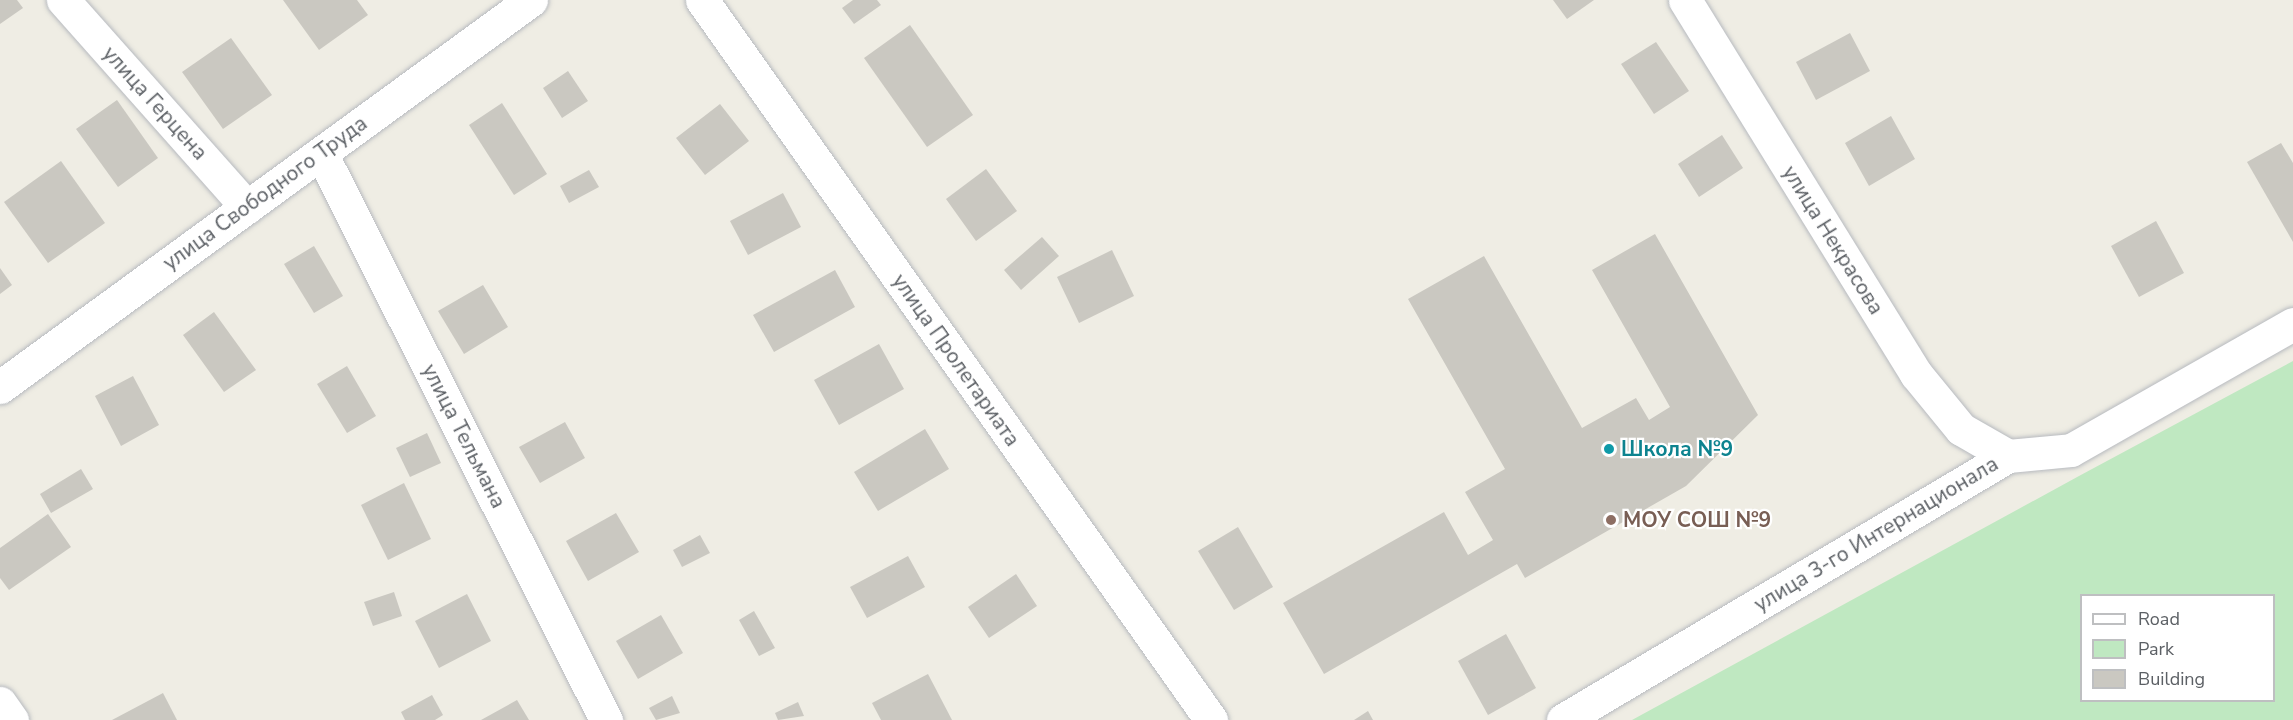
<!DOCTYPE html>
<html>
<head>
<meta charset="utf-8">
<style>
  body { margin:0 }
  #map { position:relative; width:2293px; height:720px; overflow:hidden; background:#efede4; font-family:"Nunito Sans",sans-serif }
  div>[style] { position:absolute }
  .green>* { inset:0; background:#bfe8c1 }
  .building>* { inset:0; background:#cac8c1 }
  .roads { filter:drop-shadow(0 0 2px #b7babf) drop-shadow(0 0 2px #b7babf) }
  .minor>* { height:33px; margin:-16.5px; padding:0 16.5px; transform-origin:16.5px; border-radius:16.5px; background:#fff }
  .tertiary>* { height:33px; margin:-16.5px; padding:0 16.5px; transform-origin:16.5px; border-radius:16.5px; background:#fff }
  .dots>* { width:16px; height:16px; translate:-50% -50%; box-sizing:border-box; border:3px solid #fff; border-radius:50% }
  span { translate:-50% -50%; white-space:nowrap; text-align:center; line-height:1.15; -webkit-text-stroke:4.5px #fff; paint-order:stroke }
  .street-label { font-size:21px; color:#5c6065 }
  .culture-label { font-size:21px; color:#0d838f; font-weight:700 }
  .left { translate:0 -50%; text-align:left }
  .education-label { font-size:21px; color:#785e54; font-weight:700 }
  .legend { position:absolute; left:2080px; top:594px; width:195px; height:108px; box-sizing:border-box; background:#fff; border:2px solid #bebfc1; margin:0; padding:8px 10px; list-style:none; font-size:18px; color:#5c6065 }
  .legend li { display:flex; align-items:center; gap:12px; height:30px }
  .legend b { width:30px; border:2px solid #bebfc1 }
</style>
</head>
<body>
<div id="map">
  <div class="green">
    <div style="clip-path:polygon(evenodd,2293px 361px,2293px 720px,1632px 720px,2079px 476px,2293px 361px,2082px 596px,2274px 596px,2274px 700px,2082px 700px,2082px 596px)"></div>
  </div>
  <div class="building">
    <div style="clip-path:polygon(0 0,17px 0,23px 8px,0 24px)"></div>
    <div style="clip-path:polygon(283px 0,357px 0,368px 15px,319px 50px)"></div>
    <div style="clip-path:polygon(853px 0,877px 0,881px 5px,854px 24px,842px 8px)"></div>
    <div style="clip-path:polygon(1553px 0,1594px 0,1567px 19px)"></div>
    <div style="clip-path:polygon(910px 25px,973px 115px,927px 147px,864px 58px)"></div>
    <div style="clip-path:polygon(1850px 33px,1870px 71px,1816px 100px,1796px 62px)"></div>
    <div style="clip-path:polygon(231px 38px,272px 95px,223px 129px,182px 72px)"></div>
    <div style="clip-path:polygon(1656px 42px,1689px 91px,1654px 114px,1621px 64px)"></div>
    <div style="clip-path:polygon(568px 71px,588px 101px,562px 118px,543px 88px)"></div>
    <div style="clip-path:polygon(117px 100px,158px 158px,118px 187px,76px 129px)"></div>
    <div style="clip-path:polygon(502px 103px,547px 174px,514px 195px,469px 125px)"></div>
    <div style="clip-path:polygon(720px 104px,749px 141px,705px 175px,676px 138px)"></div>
    <div style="clip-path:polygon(1891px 116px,1915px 159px,1869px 186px,1845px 143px)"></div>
    <div style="clip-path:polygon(1722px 135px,1743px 168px,1699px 197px,1678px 164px)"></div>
    <div style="clip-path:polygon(2281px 143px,2293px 163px,2293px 242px,2247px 162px)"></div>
    <div style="clip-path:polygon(61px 161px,105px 223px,48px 263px,4px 202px)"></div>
    <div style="clip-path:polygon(986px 169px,1017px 211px,976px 241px,946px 199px)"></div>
    <div style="clip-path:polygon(589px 170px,599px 187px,569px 203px,560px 186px)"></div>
    <div style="clip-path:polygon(783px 193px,801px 227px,748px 255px,730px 221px)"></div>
    <div style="clip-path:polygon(2156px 221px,2184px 273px,2139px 297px,2111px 246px)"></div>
    <div style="clip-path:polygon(1655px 234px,1758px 415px,1686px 486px,1525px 578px,1517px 564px,1324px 674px,1283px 603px,1444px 512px,1468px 555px,1493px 540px,1465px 492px,1505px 469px,1408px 299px,1484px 256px,1582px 428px,1636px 398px,1649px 420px,1670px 407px,1592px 270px)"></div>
    <div style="clip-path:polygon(1042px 237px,1059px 256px,1021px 290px,1004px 270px)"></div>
    <div style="clip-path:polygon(314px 246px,343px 296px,314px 313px,284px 264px)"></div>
    <div style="clip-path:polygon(1112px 250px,1134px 296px,1079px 323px,1057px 277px)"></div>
    <div style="clip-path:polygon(0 268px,12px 285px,0 294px)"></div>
    <div style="clip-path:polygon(835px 270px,855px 307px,774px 352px,753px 315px)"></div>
    <div style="clip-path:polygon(483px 285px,508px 327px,464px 354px,438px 311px)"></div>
    <div style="clip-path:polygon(214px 312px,256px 370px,224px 392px,183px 335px)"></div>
    <div style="clip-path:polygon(879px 344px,904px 389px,839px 425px,814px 380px)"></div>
    <div style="clip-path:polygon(347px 366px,376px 416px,347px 433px,317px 384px)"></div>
    <div style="clip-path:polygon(133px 376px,159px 425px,121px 446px,95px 396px)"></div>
    <div style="clip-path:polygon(565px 422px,585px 458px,540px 483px,519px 447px)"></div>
    <div style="clip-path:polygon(925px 429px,949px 469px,878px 511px,854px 472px)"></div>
    <div style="clip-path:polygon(427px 433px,441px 463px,410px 477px,396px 448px)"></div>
    <div style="clip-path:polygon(81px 469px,93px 489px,51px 513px,40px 494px)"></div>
    <div style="clip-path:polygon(404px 483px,431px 539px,388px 560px,361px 505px)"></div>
    <div style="clip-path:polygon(616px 513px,639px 552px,588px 581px,566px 541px)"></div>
    <div style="clip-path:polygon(48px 514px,71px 547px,9px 590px,0 578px,0 548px)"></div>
    <div style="clip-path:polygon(1238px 527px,1273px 587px,1234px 610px,1198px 551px)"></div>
    <div style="clip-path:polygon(700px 535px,710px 553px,682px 567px,673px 550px)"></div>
    <div style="clip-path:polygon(908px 556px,925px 587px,867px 618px,850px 587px)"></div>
    <div style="clip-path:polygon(1016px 574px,1037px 606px,989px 638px,968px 607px)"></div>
    <div style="clip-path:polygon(394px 592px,402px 616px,373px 626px,364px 602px)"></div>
    <div style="clip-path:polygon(467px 594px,491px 641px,439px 668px,415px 621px)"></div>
    <div style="clip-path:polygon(754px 611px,775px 648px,759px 656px,739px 620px)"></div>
    <div style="clip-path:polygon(661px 615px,683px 653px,638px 679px,616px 641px)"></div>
    <div style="clip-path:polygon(1506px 634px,1536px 688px,1488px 715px,1458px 661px)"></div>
    <div style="clip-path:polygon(928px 674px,952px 720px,881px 720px,872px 703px)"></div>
    <div style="clip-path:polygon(163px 693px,177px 720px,112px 720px)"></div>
    <div style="clip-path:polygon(432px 695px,443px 715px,435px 720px,405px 720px,401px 712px)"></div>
    <div style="clip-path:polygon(672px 696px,680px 713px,656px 720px,649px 708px)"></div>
    <div style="clip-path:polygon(517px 700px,529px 720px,481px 720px)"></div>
    <div style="clip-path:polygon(798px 702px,804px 716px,778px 720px,775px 713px)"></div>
    <div style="clip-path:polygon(1368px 711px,1373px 720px,1354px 720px)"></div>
  </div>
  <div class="roads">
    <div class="minor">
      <div style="left:63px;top:0;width:277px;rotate:48.4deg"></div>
      <div style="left:702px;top:0;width:882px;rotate:54.74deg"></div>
      <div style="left:321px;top:153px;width:635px;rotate:63.31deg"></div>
      <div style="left:0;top:387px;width:657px;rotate:-36.09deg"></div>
      <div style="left:0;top:703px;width:21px;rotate:55deg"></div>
      <div style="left:1563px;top:720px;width:517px;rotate:-30.68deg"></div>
    </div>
    <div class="tertiary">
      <div style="left:1685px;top:0;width:440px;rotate:58.3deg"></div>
      <div style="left:1916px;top:374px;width:71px;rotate:50.7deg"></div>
      <div style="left:1961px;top:429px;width:54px;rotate:29.9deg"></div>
      <div style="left:2008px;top:456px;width:63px;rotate:-5.4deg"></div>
      <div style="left:2071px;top:450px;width:255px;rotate:-29.6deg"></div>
    </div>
  </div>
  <div class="dots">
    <div style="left:1609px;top:449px;background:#0f9aa8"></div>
    <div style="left:1611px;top:520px;background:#8d6e63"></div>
  </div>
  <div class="street-label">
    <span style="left:155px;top:103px;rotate:48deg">улица Герцена</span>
    <span style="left:265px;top:193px;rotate:-36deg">улица Свободного Труда</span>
    <span style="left:1833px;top:240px;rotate:58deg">улица Некрасова</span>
    <span style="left:956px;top:360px;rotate:55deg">улица Пролетариата</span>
    <span style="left:464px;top:436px;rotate:63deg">улица Тельмана</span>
    <span style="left:1876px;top:534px;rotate:-31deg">улица 3-го Интернационала</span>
  </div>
  <div class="culture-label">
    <span class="left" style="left:1621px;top:449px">Школа №9</span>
  </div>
  <div class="education-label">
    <span class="left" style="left:1623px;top:520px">МОУ СОШ №9</span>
  </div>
  <ul class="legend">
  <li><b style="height:8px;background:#fff"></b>Road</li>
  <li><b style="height:16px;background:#bfe8c1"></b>Park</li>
  <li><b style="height:16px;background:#cac8c1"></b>Building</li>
  </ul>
</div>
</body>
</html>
